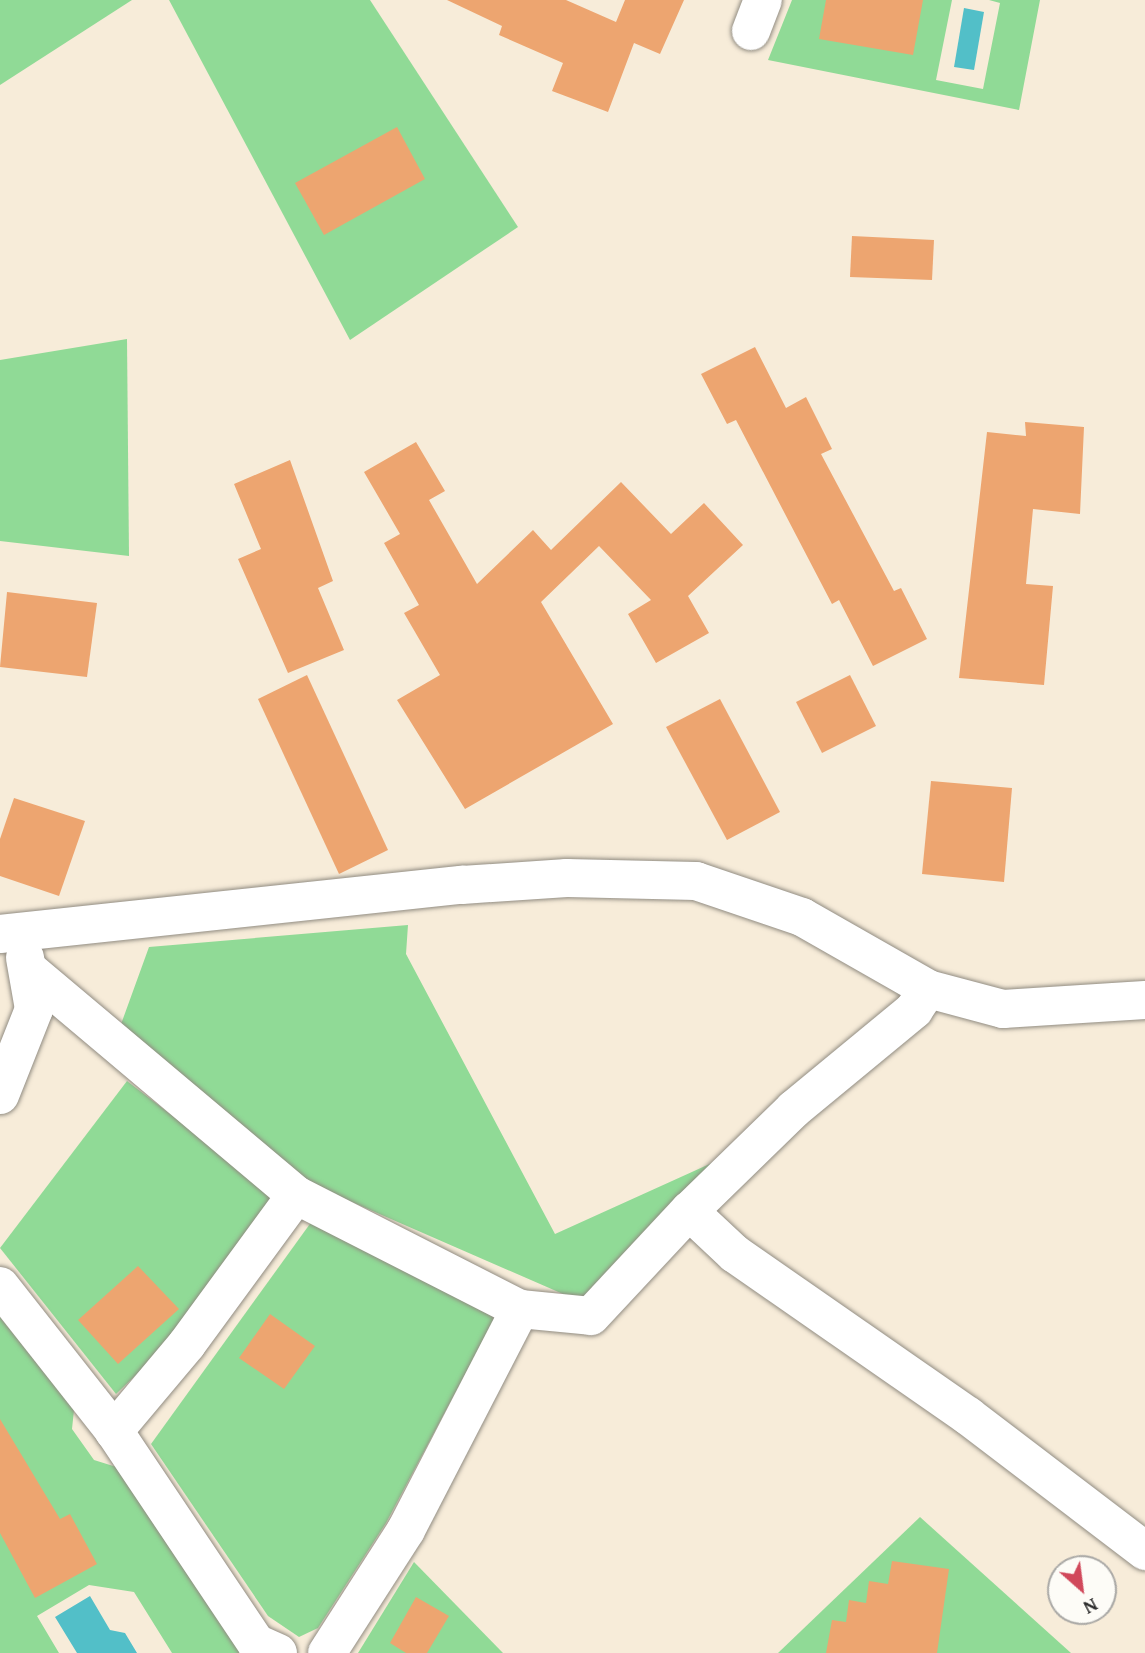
<!DOCTYPE html>
<html>
<head>
<meta charset="utf-8">
<style>
  body { margin:0 }
  #map { position:relative; width:1145px; height:1653px; overflow:hidden; background:#f7ecd9; font-family:"Gentium Book Plus",serif }
  div>[style] { position:absolute }
  .green>* { inset:0; background:#90da96 }
  .water>* { inset:0; background:#52bfc8 }
  .building>* { inset:0; background:#eda570 }
  .roads { filter:drop-shadow(0 0 2px #918c82) drop-shadow(0 0 2px #918c82) }
  .minor>* { height:38px; margin:-19px; padding:0 19px; transform-origin:19px; border-radius:19px; background:#fff }
  span { translate:-50% -50%; white-space:nowrap; text-align:center; line-height:1.15; -webkit-text-stroke:5px #fdfcf7; paint-order:stroke }
  .north { position:absolute; left:1047px; top:1555px; width:70px; height:70px; box-sizing:border-box; background:#fdfcf7; border:2px solid #a9a8a5; border-radius:50%; rotate:152deg; font-size:19px; font-weight:700; line-height:28px; text-align:center; color:#2b2b2b }
  .north::after { content:''; display:block; margin:auto; width:24px; height:32px; background:#d1495b; clip-path:polygon(50% 0,100% 100%,50% 72%,0 100%) }
</style>
</head>
<body>
<div id="map">
  <div class="green">
    <div style="clip-path:polygon(0 0,132px 0,0 85px)"></div>
    <div style="clip-path:polygon(169px 0,370px 0,518px 227px,350px 340px)"></div>
    <div style="clip-path:polygon(792px 0,952px 0,936px 80px,983px 89px,1000px 3px,989px 0,1040px 0,1019px 110px,768px 60px)"></div>
    <div style="clip-path:polygon(127px 339px,129px 556px,0 541px,0 360px)"></div>
    <div style="clip-path:polygon(408px 925px,406px 954px,555px 1234px,725px 1157px,579px 1301px,313px 1185px,120px 1027px,149px 947px)"></div>
    <div style="clip-path:polygon(127px 1081px,276px 1195px,180px 1333px,116px 1394px,0 1248px)"></div>
    <div style="clip-path:polygon(312px 1221px,495px 1318px,386px 1523px,318px 1628px,299px 1637px,268px 1616px,151px 1444px)"></div>
    <div style="clip-path:polygon(0 1317px,74px 1410px,72px 1429px,94px 1460px,126px 1470px,251px 1653px,172px 1653px,134px 1592px,89px 1585px,37px 1616px,59px 1653px,0 1653px)"></div>
    <div style="clip-path:polygon(920px 1517px,1071px 1653px,778px 1653px)"></div>
    <div style="clip-path:polygon(414px 1562px,503px 1653px,358px 1653px)"></div>
  </div>
  <div class="water">
    <div style="clip-path:polygon(964px 8px,984px 12px,974px 70px,954px 67px)"></div>
    <div style="clip-path:polygon(90px 1596px,110px 1630px,125px 1633px,137px 1653px,77px 1653px,55px 1617px)"></div>
  </div>
  <div class="building">
    <div style="clip-path:polygon(447px 0,566px 0,616px 22px,625px 0,684px 0,660px 54px,634px 43px,608px 112px,552px 91px,563px 63px,499px 35px,502px 26px)"></div>
    <div style="clip-path:polygon(826px 0,923px 0,913px 55px,819px 39px)"></div>
    <div style="clip-path:polygon(397px 127px,425px 179px,324px 235px,295px 183px)"></div>
    <div style="clip-path:polygon(852px 236px,934px 240px,932px 280px,850px 277px)"></div>
    <div style="clip-path:polygon(755px 347px,786px 408px,806px 397px,832px 449px,821px 454px,894px 591px,901px 588px,927px 639px,873px 666px,839px 600px,832px 604px,736px 420px,727px 424px,701px 374px)"></div>
    <div style="clip-path:polygon(1025px 422px,1084px 427px,1080px 514px,1033px 509px,1026px 584px,1053px 586px,1044px 685px,959px 678px,987px 432px,1026px 436px)"></div>
    <div style="clip-path:polygon(416px 442px,445px 491px,429px 500px,477px 584px,533px 530px,551px 550px,621px 482px,671px 534px,704px 503px,743px 545px,688px 596px,709px 633px,656px 663px,628px 614px,651px 600px,599px 546px,541px 602px,613px 724px,465px 809px,397px 700px,440px 675px,404px 613px,419px 605px,384px 543px,400px 534px,364px 472px)"></div>
    <div style="clip-path:polygon(290px 460px,333px 581px,318px 588px,344px 650px,288px 673px,238px 559px,261px 549px,234px 484px)"></div>
    <div style="clip-path:polygon(7px 592px,97px 603px,87px 677px,0 667px)"></div>
    <div style="clip-path:polygon(307px 675px,388px 850px,339px 874px,258px 699px)"></div>
    <div style="clip-path:polygon(850px 675px,876px 726px,822px 753px,796px 702px)"></div>
    <div style="clip-path:polygon(720px 699px,780px 812px,727px 840px,666px 727px)"></div>
    <div style="clip-path:polygon(931px 781px,1012px 788px,1004px 882px,922px 874px)"></div>
    <div style="clip-path:polygon(14px 798px,85px 821px,59px 896px,0 876px,0 839px)"></div>
    <div style="clip-path:polygon(138px 1266px,179px 1309px,118px 1364px,78px 1320px)"></div>
    <div style="clip-path:polygon(270px 1314px,315px 1346px,284px 1389px,239px 1358px)"></div>
    <div style="clip-path:polygon(0 1419px,60px 1519px,70px 1514px,97px 1564px,35px 1598px,0 1533px)"></div>
    <div style="clip-path:polygon(892px 1561px,949px 1569px,937px 1653px,826px 1653px,832px 1620px,846px 1622px,849px 1600px,866px 1603px,869px 1581px,888px 1584px)"></div>
    <div style="clip-path:polygon(416px 1597px,449px 1616px,427px 1653px,406px 1653px,390px 1643px)"></div>
  </div>
  <div class="roads">
    <div class="minor">
      <div style="left:751px;top:31px;width:33px;rotate:-69deg"></div>
      <div style="left:0;top:934px;width:465px;rotate:-6.1deg"></div>
      <div style="left:462px;top:885px;width:105px;rotate:-3.8deg"></div>
      <div style="left:567px;top:878px;width:129px;rotate:1.3deg"></div>
      <div style="left:696px;top:881px;width:112px;rotate:18.8deg"></div>
      <div style="left:802px;top:917px;width:145px;rotate:29.7deg"></div>
      <div style="left:928px;top:989px;width:78px;rotate:14.9deg"></div>
      <div style="left:1003px;top:1009px;width:142px;rotate:-3.6deg"></div>
      <div style="left:30px;top:971px;width:348px;rotate:40.1deg"></div>
      <div style="left:296px;top:1195px;width:185px;rotate:126.2deg"></div>
      <div style="left:187px;top:1344px;width:114px;rotate:130deg"></div>
      <div style="left:928px;top:989px;width:25px;rotate:124deg"></div>
      <div style="left:914px;top:1010px;width:156px;rotate:140.5deg"></div>
      <div style="left:794px;top:1109px;width:146px;rotate:135.8deg"></div>
      <div style="left:689px;top:1211px;width:63px;rotate:43.1deg"></div>
      <div style="left:735px;top:1254px;width:284px;rotate:34.8deg"></div>
      <div style="left:968px;top:1416px;width:223px;rotate:37.3deg"></div>
      <div style="left:0;top:1095px;width:92px;rotate:-68.4deg"></div>
      <div style="left:34px;top:1009px;width:52px;rotate:-100deg"></div>
      <div style="left:296px;top:1195px;width:251px;rotate:27deg"></div>
      <div style="left:520px;top:1309px;width:71px;rotate:5.6deg"></div>
      <div style="left:591px;top:1316px;width:144px;rotate:-47deg"></div>
      <div style="left:0;top:1286px;width:184px;rotate:51.8deg"></div>
      <div style="left:114px;top:1431px;width:255px;rotate:56.2deg"></div>
      <div style="left:256px;top:1643px;width:24px;rotate:24deg"></div>
      <div style="left:327px;top:1653px;width:146px;rotate:-57.3deg"></div>
      <div style="left:406px;top:1530px;width:249px;rotate:-62.7deg"></div>
    </div>
  </div>
  <div class="north">N</div>
</div>
</body>
</html>
